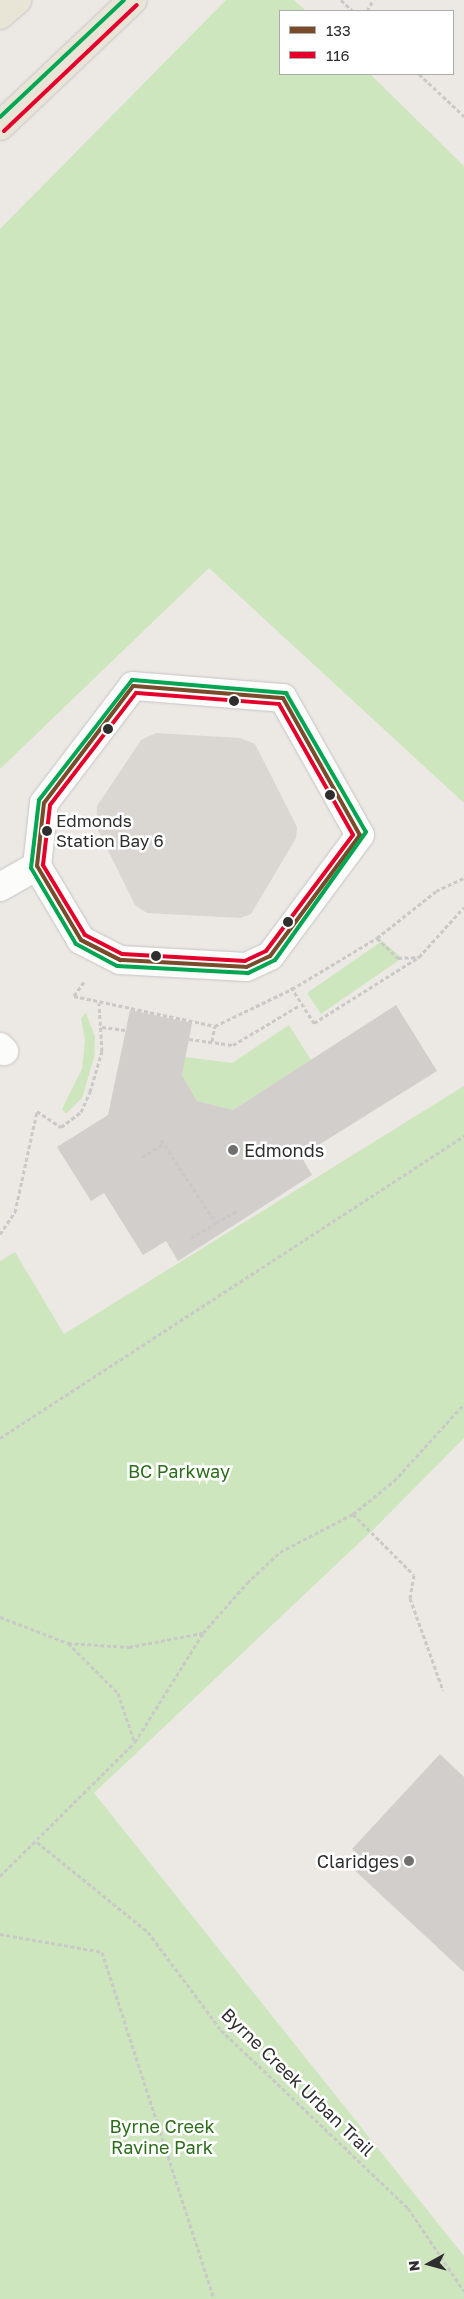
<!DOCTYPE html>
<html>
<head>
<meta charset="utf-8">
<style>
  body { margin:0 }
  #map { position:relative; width:464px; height:2299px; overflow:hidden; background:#ece8e4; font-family:"Golos Text",sans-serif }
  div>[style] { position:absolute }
  .green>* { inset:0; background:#cee6be }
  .plaza>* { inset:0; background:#dad6d2 }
  .building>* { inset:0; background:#d1cecb }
  .path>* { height:3px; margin-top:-1.5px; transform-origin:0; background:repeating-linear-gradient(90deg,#c9c9c8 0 4px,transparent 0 6.5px) }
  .roads { filter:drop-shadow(0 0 1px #c5c4c5) drop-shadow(0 0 1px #c5c4c5) }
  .minor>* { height:28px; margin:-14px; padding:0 14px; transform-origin:14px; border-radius:14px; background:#fcfcfb }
  .major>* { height:28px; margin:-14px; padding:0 14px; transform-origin:14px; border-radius:14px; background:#e8e4d6 }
  .path-bridge>* { height:3px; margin-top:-1.5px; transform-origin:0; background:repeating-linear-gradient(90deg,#c9c9c8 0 4px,transparent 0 6.5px) }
  .bus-1>* { height:4px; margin:-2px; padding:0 2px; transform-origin:2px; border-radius:2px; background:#7a4b2a }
  .bus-2>* { height:4px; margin:-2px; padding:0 2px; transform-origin:2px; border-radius:2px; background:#e4002b }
  .bus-3>* { height:4px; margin:-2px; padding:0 2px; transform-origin:2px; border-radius:2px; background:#00a651 }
  .dots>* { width:14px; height:14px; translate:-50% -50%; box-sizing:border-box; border:2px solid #fff; border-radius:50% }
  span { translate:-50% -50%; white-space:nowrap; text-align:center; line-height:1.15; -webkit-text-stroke:5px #fff; paint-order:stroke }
  .bus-label { font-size:17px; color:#2e2e2e }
  .left { translate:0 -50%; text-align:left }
  .poi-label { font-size:18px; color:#2e2e2e }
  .right { translate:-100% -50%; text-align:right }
  .park-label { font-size:18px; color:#2c6e1b }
  .street-label { font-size:18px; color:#2e2e2e }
  .legend { position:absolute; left:279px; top:10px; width:175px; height:65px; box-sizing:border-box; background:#fff; border:1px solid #ababab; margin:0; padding:6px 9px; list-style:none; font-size:15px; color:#2e2e2e }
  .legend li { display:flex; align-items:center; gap:10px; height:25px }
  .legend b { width:25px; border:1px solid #ababab }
  .north { position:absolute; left:404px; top:2239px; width:50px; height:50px; -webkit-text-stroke:4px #fff; paint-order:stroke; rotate:263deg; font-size:14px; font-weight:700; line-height:20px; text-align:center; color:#2e2e2e }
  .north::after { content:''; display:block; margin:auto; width:18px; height:22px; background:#2e2e2e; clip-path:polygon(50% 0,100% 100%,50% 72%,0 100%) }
</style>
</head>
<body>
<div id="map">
  <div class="green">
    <div style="clip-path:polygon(226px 0,294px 0,306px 11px,280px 11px,280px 74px,370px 74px,464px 166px,464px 803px,209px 568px,0 769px,0 229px)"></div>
    <div style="clip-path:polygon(382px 941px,402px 958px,321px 1014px,307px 993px)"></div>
    <div style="clip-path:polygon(86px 1013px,95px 1037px,94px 1058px,82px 1098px,66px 1114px,62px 1109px,82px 1069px,85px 1041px,81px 1018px)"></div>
    <div style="clip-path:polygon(289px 1025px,311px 1060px,233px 1110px,197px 1101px,182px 1075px,185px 1057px,232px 1063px)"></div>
    <div style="clip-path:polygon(464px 1086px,464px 1438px,377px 1526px,94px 1793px,464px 2256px,464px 2299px,0 2299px,0 1261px,15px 1252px,64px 1334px)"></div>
  </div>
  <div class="plaza">
    <div style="clip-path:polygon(156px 733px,240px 738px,255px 744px,297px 827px,296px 838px,251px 914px,240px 918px,147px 913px,135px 905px,96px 826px,97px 806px,141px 740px)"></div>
  </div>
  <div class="building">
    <div style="clip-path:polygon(396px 1005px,437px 1071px,301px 1156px,312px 1175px,178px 1261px,166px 1241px,143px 1255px,104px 1193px,91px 1201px,57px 1147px,108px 1115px,130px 1010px,192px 1023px,182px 1075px,197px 1101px,233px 1110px)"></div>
    <div style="clip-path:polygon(440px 1754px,464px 1777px,464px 1972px,350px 1866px,360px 1856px,352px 1849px)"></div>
  </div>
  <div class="path">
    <div style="left:341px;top:0;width:16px;rotate:43deg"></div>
    <div style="left:367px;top:11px;width:13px;rotate:-61deg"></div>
    <div style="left:419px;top:74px;width:62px;rotate:43deg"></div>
    <div style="left:377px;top:938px;width:75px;rotate:-38.5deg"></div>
    <div style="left:436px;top:891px;width:31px;rotate:-25deg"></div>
    <div style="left:84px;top:982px;width:17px;rotate:126deg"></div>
    <div style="left:74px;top:996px;width:144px;rotate:12deg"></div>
    <div style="left:215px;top:1026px;width:85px;rotate:-25.7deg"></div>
    <div style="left:292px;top:989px;width:99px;rotate:-31deg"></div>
    <div style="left:377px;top:938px;width:29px;rotate:44deg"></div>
    <div style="left:398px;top:958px;width:21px;rotate:-3deg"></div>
    <div style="left:291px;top:987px;width:43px;rotate:57.4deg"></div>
    <div style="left:314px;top:1023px;width:124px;rotate:-32.2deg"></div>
    <div style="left:419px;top:957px;width:67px;rotate:-48deg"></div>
    <div style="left:102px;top:1027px;width:24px;rotate:7deg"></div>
    <div style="left:189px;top:1039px;width:44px;rotate:7.8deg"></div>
    <div style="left:233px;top:1045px;width:78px;rotate:-30.8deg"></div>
    <div style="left:212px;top:1041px;width:15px;rotate:-79deg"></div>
    <div style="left:161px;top:1140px;width:100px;rotate:56.5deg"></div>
    <div style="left:216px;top:1223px;width:24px;rotate:-30deg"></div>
    <div style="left:0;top:1234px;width:27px;rotate:-56deg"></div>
    <div style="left:15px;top:1212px;width:103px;rotate:-77.7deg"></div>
    <div style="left:37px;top:1111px;width:29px;rotate:34deg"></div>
    <div style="left:61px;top:1127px;width:25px;rotate:-37deg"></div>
    <div style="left:81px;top:1112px;width:22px;rotate:-66deg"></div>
    <div style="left:90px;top:1092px;width:43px;rotate:-73.7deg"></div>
    <div style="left:102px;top:1051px;width:48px;rotate:-93.6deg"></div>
    <div style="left:191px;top:1238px;width:29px;rotate:-31deg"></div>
    <div style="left:0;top:1438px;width:554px;rotate:-33.06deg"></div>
    <div style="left:353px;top:1514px;width:86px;rotate:45deg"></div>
    <div style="left:414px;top:1575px;width:23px;rotate:100deg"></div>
    <div style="left:410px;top:1598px;width:98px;rotate:70.3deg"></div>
    <div style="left:0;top:1617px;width:73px;rotate:20.9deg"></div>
    <div style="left:68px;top:1643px;width:61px;rotate:3.8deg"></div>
    <div style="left:129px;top:1647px;width:75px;rotate:-10.7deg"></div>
    <div style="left:68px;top:1643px;width:71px;rotate:45deg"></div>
    <div style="left:118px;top:1693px;width:51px;rotate:71.6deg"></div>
    <div style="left:37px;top:1842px;width:143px;rotate:39deg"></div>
    <div style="left:148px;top:1932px;width:122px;rotate:53.3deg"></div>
    <div style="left:221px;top:2030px;width:258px;rotate:43.6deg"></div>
    <div style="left:408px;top:2208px;width:100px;rotate:56deg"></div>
    <div style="left:0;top:1876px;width:190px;rotate:-44.8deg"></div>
    <div style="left:135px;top:1742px;width:128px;rotate:-58deg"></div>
    <div style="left:203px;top:1633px;width:67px;rotate:-48.7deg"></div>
    <div style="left:247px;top:1583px;width:45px;rotate:-43.2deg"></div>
    <div style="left:280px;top:1552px;width:82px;rotate:-27.5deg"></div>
    <div style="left:353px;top:1514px;width:53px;rotate:-38.8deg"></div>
    <div style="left:394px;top:1481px;width:104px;rotate:-47.7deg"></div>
    <div style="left:0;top:1934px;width:104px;rotate:10deg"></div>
    <div style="left:102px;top:1952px;width:365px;rotate:72.1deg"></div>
  </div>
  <div class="roads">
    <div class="minor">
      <div style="left:133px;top:686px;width:150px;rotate:4.6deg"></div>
      <div style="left:283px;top:698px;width:157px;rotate:60.7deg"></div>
      <div style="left:360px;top:835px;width:151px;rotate:126.6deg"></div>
      <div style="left:270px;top:956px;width:26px;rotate:155deg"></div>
      <div style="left:246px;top:967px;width:126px;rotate:-176.8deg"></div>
      <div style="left:120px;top:960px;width:44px;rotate:-152.9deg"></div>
      <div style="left:81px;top:940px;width:86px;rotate:-120.7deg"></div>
      <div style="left:37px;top:866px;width:63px;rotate:-83.7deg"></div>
      <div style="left:44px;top:803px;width:147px;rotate:-52.7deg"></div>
      <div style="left:0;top:887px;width:43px;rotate:-29.6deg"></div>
      <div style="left:0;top:1047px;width:6px;rotate:45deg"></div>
    </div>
    <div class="major">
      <div style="left:0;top:15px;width:23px;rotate:-41deg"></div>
      <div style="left:0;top:126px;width:183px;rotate:-43.5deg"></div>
    </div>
  </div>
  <div class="path-bridge">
    <div style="left:142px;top:1157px;width:26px;rotate:-31deg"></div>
  </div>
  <div class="bus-1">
    <div style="left:81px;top:940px;width:44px;rotate:27.1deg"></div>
    <div style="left:81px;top:940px;width:44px;rotate:27.1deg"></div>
    <div style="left:81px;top:940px;width:86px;rotate:-120.7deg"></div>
    <div style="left:37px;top:866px;width:63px;rotate:-83.7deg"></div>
    <div style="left:44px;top:803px;width:147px;rotate:-52.7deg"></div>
    <div style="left:133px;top:686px;width:150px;rotate:4.6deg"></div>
    <div style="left:283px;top:698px;width:157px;rotate:60.7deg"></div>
    <div style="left:360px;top:835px;width:151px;rotate:126.6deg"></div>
    <div style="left:270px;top:956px;width:26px;rotate:155deg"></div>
    <div style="left:246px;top:967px;width:126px;rotate:-176.8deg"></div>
  </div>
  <div class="bus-2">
    <div style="left:4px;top:131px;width:183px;rotate:-43.5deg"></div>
    <div style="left:136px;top:693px;width:143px;rotate:4.4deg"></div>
    <div style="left:279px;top:704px;width:150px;rotate:60.5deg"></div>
    <div style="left:353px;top:835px;width:145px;rotate:126.9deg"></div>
    <div style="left:266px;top:951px;width:23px;rotate:155deg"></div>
    <div style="left:245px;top:961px;width:123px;rotate:-176.7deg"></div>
    <div style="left:122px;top:954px;width:42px;rotate:-152.8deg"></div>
    <div style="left:85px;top:935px;width:82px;rotate:-121deg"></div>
    <div style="left:43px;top:865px;width:60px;rotate:-83.3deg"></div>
    <div style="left:50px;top:805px;width:141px;rotate:-52.5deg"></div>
  </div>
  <div class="bus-3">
    <div style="left:0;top:117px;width:170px;rotate:-43.3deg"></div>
    <div style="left:132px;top:680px;width:155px;rotate:4.8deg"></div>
    <div style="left:286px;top:693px;width:160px;rotate:60.1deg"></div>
    <div style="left:366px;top:832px;width:157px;rotate:125.4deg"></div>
    <div style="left:275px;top:960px;width:30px;rotate:154deg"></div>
    <div style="left:248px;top:973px;width:131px;rotate:-176.9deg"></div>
    <div style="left:117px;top:966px;width:47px;rotate:-151.8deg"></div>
    <div style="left:76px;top:944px;width:88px;rotate:-120.6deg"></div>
    <div style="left:31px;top:868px;width:68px;rotate:-83.3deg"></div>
    <div style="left:39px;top:800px;width:152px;rotate:-52.2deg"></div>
  </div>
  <div class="dots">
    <div style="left:234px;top:701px;background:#2e2e2e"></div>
    <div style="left:108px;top:729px;background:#2e2e2e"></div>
    <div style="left:330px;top:795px;background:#2e2e2e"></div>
    <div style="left:47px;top:831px;background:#2e2e2e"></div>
    <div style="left:288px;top:922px;background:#2e2e2e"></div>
    <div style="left:156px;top:956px;background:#2e2e2e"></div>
    <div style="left:233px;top:1150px;background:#706f6e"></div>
    <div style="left:409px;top:1861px;background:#706f6e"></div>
  </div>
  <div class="bus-label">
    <span class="left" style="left:56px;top:831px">Edmonds<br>Station Bay 6</span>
  </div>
  <div class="poi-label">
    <span class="left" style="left:244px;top:1150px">Edmonds</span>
    <span class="right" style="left:399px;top:1861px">Claridges</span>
  </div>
  <div class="park-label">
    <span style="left:179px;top:1471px">BC Parkway</span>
    <span style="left:162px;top:2137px">Byrne Creek<br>Ravine Park</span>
  </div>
  <div class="street-label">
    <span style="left:298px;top:2082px;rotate:44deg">Byrne Creek Urban Trail</span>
  </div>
  <ul class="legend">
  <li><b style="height:6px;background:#7a4b2a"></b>133</li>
  <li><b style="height:6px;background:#e4002b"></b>116</li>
  </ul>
  <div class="north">N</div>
</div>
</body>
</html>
